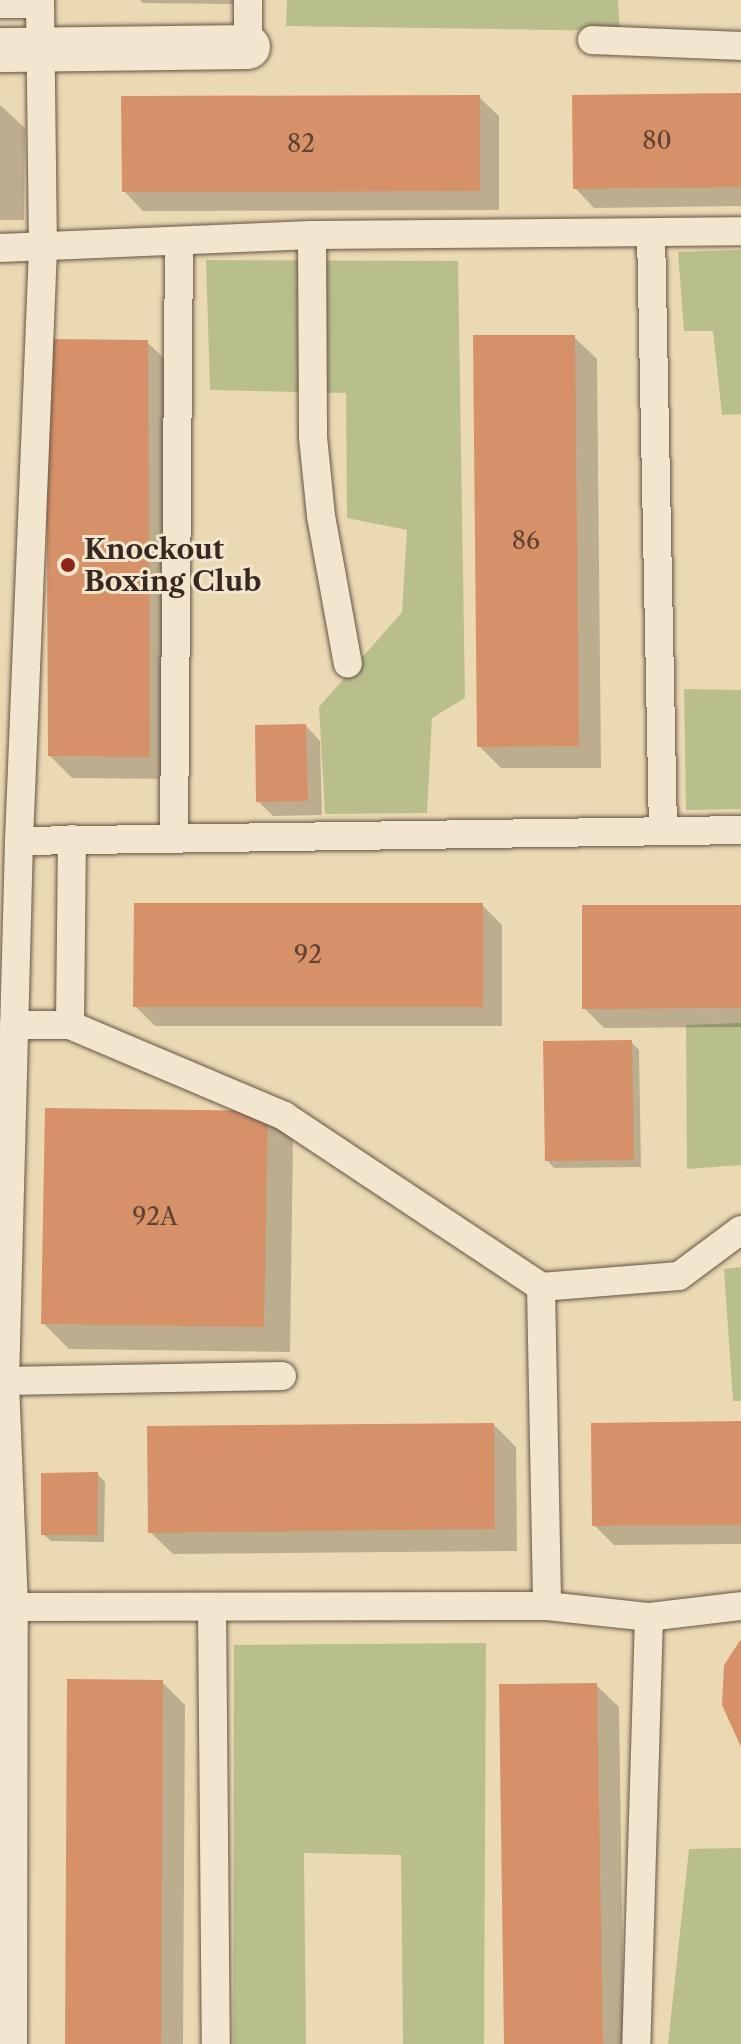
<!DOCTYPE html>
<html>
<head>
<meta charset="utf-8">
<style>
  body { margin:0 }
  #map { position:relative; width:741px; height:2044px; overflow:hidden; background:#ebd9b3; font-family:"Libre Caslon Text",serif }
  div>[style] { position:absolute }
  .green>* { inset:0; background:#b9bf8b }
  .shadow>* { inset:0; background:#0003 }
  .building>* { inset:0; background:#d69168 }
  .roads { filter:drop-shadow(0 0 2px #655446) drop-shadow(0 0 2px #655446) }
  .lane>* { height:28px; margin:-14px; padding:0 14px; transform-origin:14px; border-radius:14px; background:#f2e6ce }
  .street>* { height:44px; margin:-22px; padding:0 22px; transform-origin:22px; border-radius:22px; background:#f2e6ce }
  .dots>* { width:22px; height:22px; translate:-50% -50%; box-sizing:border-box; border:4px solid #f2e6ce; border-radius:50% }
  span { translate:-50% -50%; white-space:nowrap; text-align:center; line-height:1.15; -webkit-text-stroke:6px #f2e6ce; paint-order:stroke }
  .number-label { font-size:24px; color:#604233 }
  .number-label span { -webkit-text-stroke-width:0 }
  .poi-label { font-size:28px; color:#382821; font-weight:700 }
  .left { translate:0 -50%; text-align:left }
</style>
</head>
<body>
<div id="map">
  <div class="green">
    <div style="clip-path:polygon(287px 0,618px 0,620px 31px,286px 26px)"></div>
    <div style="clip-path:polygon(741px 250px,741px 414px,722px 415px,713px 331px,684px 331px,678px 252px)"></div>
    <div style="clip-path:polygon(206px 260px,458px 261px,465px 698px,432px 718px,427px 813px,325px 814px,319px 707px,402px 612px,407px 530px,347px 518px,346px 393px,210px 390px)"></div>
    <div style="clip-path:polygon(684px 689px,741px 690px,741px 809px,686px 810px)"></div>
    <div style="clip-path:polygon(741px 1023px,741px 1165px,687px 1169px,686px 1025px)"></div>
    <div style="clip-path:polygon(741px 1267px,741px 1401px,733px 1401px,724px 1269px)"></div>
    <div style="clip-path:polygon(486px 1643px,484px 2044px,403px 2044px,401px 1855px,304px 1853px,306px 2044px,233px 2044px,234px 1645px)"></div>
    <div style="clip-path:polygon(741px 1848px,741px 2044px,668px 2044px,689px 1849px)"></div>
  </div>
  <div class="shadow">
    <div style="clip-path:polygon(140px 0,233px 0,233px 4px,143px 3px)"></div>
    <div style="clip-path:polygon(741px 95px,741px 206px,594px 208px,575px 188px)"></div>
    <div style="clip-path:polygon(479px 97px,499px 116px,499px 210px,143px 211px,124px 191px)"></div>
    <div style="clip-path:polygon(0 105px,25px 128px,24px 220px,0 220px)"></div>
    <div style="clip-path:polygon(574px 337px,597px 359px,601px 768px,501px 768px,479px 746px)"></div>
    <div style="clip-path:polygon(147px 342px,170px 364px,171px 779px,72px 778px,50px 756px)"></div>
    <div style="clip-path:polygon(306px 726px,320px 741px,322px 815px,273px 816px,258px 801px)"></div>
    <div style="clip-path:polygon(482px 905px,502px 925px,502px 1026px,155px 1026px,135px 1006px)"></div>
    <div style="clip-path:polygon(741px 907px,741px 1027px,604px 1028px,584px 1008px)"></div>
    <div style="clip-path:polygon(631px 1042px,639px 1050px,641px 1167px,554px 1168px,547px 1160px)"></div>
    <div style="clip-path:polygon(267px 1113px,293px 1139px,290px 1352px,69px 1349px,43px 1323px)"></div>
    <div style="clip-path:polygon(741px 1423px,741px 1544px,614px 1545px,594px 1525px)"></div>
    <div style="clip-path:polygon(493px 1424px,516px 1447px,517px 1551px,173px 1554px,150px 1532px)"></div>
    <div style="clip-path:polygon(97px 1474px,105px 1482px,104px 1542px,51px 1541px,43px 1534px)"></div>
    <div style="clip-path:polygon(162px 1682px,185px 1705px,183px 2044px,67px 2044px)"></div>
    <div style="clip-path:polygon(596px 1685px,619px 1707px,624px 2044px,506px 2044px)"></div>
  </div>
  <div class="building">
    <div style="clip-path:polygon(741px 93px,741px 187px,573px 189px,572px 95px)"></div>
    <div style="clip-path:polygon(480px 95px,480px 191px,122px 192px,121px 96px)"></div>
    <div style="clip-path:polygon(473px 335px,575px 335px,579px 746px,477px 747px)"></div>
    <div style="clip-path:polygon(46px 339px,148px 340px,150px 757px,48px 756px)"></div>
    <div style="clip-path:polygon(306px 724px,308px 801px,256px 802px,255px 725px)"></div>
    <div style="clip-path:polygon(134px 903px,483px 903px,483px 1007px,133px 1007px)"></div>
    <div style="clip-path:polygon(582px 905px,741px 905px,741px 1008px,582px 1009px)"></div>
    <div style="clip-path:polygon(632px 1040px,634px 1160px,545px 1161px,543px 1041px)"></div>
    <div style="clip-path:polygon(45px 1108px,268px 1111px,264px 1327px,41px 1324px)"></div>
    <div style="clip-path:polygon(741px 1421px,741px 1525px,592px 1526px,591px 1423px)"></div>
    <div style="clip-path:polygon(494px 1423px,495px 1529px,148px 1533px,147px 1426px)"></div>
    <div style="clip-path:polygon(98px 1472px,97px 1535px,41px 1535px,41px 1473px)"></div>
    <div style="clip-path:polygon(741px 1639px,741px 1747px,722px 1705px,724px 1665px)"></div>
    <div style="clip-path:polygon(67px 1679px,163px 1680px,161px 2044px,65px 2044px)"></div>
    <div style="clip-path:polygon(597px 1683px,603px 2044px,504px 2044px,499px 1684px)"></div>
  </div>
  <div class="roads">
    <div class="lane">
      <div style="left:248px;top:0;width:47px;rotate:90deg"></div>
      <div style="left:0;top:4px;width:40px"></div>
      <div style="left:592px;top:40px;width:149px;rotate:2.3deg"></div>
      <div style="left:651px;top:233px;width:598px;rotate:88.85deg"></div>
      <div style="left:312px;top:235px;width:202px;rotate:89.7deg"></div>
      <div style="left:313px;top:437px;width:79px;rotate:84.2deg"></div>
      <div style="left:321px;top:516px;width:150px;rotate:79.7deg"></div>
      <div style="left:0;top:248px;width:312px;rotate:-2.4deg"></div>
      <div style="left:312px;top:235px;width:429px;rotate:-0.5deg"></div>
      <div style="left:174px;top:838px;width:595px;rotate:-89.52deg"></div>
      <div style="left:19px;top:841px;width:722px;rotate:-0.87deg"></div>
      <div style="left:14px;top:1025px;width:56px"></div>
      <div style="left:70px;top:1025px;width:186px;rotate:-89.4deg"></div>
      <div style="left:70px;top:1025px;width:233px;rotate:23deg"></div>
      <div style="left:284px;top:1116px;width:309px;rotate:33.6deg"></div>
      <div style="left:541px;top:1287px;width:138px;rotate:-4.6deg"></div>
      <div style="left:679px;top:1276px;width:77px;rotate:-36.6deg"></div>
      <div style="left:541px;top:1287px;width:319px;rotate:88.9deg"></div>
      <div style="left:0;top:1381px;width:282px;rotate:-1deg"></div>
      <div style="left:14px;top:1607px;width:533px;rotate:-0.11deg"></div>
      <div style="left:547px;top:1606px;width:103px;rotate:6.2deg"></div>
      <div style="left:649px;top:1617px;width:427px;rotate:91.7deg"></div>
      <div style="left:212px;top:1607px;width:437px;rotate:89.5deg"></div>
      <div style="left:649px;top:1617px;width:93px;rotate:-6.8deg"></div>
      <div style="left:13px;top:2044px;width:437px;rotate:-89.9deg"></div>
      <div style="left:14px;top:1607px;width:225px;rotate:-92.3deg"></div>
      <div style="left:5px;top:1382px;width:541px;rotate:-88.52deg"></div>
      <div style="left:19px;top:841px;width:593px;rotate:-87.68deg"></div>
      <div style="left:43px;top:248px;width:248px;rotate:-90.7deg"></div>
    </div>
    <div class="street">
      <div style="left:0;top:50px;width:248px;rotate:-0.7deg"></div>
    </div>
  </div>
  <div class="dots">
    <div style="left:68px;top:565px;background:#8f2418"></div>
  </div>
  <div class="number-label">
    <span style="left:657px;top:141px">80</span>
    <span style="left:301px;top:144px">82</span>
    <span style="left:526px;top:541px">86</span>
    <span style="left:308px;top:955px">92</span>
    <span style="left:155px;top:1217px">92A</span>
  </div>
  <div class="poi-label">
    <span class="left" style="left:84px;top:565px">Knockout<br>Boxing Club</span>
  </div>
</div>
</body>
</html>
